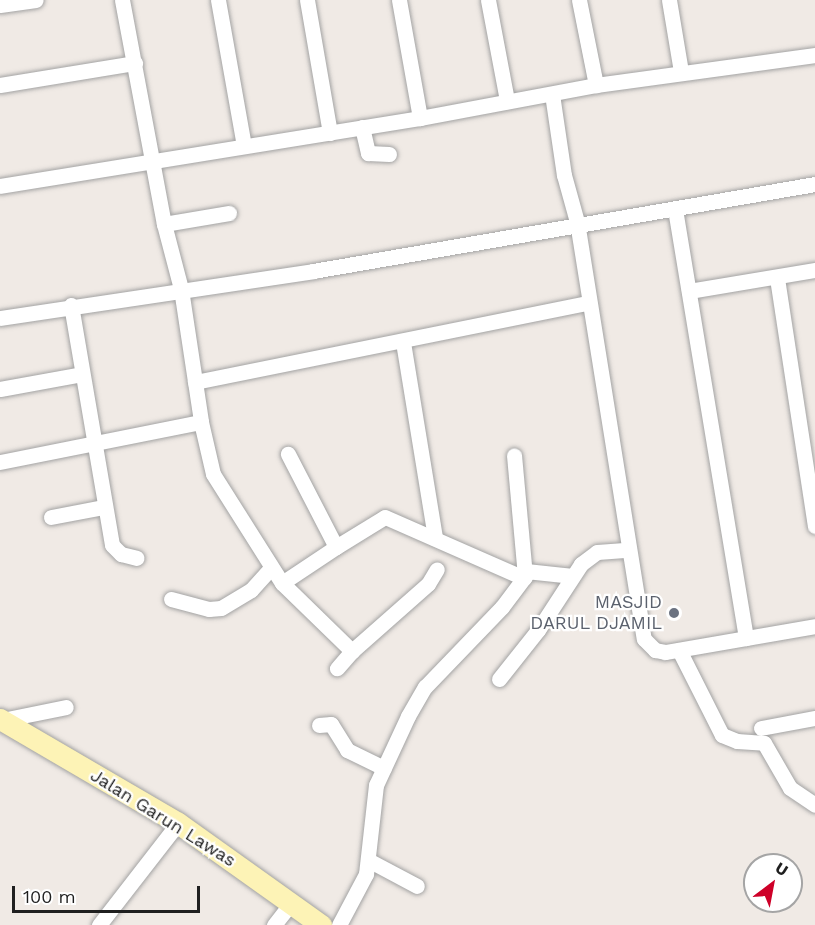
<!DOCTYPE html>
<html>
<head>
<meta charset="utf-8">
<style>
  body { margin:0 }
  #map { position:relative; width:815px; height:925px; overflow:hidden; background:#f0eae5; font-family:"Work Sans",sans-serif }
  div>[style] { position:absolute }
  .roads { filter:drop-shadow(0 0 2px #a3a3a3) drop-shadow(0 0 2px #a3a3a3) }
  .minor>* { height:15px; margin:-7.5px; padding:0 7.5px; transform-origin:7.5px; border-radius:7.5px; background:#fff }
  .secondary>* { height:21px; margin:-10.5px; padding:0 10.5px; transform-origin:10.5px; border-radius:10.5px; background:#fdf3b6 }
  .dots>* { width:16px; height:16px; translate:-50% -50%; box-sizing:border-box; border:3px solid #fff; border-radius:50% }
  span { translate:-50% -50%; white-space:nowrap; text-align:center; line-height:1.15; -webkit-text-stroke:4.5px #fff; paint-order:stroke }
  .worship-label { font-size:18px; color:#5b616d }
  .right { translate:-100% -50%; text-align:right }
  .street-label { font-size:18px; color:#1f1f1f }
  .north { position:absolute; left:743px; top:853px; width:60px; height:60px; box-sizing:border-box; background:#fff; border:2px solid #a5a5a5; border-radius:50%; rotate:32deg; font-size:16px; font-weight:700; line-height:24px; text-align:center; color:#1f1f1f }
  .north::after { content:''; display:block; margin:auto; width:21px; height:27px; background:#ce0028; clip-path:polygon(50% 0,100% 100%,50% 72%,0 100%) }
  .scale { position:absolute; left:12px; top:886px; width:188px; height:27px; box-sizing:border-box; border:3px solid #1f1f1f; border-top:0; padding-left:8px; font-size:18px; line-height:21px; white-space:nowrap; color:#1f1f1f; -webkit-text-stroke:4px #fff; paint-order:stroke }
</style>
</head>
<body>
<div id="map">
  <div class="roads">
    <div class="minor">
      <div style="left:122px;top:0;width:228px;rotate:79.4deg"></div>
      <div style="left:164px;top:224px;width:67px;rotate:75.3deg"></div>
      <div style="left:181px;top:289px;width:134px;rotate:81.4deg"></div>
      <div style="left:201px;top:422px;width:53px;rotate:77deg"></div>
      <div style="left:213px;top:474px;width:129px;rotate:57.7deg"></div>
      <div style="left:282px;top:583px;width:98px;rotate:44.2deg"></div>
      <div style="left:352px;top:651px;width:23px;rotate:131deg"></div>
      <div style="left:218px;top:0;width:148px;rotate:79.9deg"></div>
      <div style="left:307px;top:0;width:135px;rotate:80.2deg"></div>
      <div style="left:399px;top:0;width:120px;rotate:79.9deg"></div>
      <div style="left:488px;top:0;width:103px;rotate:79.3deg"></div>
      <div style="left:579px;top:0;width:87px;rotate:78.7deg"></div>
      <div style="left:669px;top:0;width:73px;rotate:80.5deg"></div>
      <div style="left:0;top:5px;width:36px;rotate:-8deg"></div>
      <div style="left:0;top:85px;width:137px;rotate:-9.3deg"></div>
      <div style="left:552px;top:94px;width:82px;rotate:81.6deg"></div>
      <div style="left:564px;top:175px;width:49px;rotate:74.5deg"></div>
      <div style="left:577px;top:222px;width:422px;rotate:80.9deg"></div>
      <div style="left:644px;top:639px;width:16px;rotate:45deg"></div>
      <div style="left:655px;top:650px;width:10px;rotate:11deg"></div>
      <div style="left:665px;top:652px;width:152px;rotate:-9.8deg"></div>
      <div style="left:362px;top:127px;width:27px;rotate:77deg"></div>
      <div style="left:368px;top:153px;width:21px;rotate:3deg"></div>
      <div style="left:0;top:186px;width:425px;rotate:-9.2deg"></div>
      <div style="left:420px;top:118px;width:179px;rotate:-10.6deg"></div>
      <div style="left:596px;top:85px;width:221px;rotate:-7.8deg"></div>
      <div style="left:675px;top:209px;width:435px;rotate:80.6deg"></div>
      <div style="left:164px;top:224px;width:66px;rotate:-9.6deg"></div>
      <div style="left:777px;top:278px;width:251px;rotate:81.3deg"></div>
      <div style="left:689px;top:291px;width:128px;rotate:-9.5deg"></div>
      <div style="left:71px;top:305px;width:243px;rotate:80.3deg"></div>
      <div style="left:112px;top:545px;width:13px;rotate:45deg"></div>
      <div style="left:121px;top:554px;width:16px;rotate:14deg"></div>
      <div style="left:0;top:318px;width:317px;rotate:-8.5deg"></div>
      <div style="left:313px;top:271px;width:509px;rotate:-9.83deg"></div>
      <div style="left:403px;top:342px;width:199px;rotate:80.7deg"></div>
      <div style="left:195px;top:382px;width:401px;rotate:-11.4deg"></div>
      <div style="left:0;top:389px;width:83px;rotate:-10.4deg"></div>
      <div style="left:0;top:462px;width:205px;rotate:-11.3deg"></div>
      <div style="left:51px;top:517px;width:54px;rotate:-10.7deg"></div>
      <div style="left:336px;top:547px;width:57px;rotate:-31.5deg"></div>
      <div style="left:385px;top:517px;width:152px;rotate:23.7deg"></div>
      <div style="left:526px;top:571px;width:47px;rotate:6.1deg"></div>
      <div style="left:282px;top:583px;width:65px;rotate:-33.7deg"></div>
      <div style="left:336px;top:547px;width:105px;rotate:-117.3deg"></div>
      <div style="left:171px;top:599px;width:39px;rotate:15deg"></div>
      <div style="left:209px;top:609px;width:12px;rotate:-5deg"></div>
      <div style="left:221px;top:608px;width:35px;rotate:-31deg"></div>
      <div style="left:251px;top:590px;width:30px;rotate:-48deg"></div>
      <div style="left:679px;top:650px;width:95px;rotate:63.2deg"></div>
      <div style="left:722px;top:735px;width:16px;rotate:22deg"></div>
      <div style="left:737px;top:741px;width:27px;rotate:4deg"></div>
      <div style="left:764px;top:743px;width:52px;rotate:60deg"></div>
      <div style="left:790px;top:788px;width:30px;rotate:34deg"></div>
      <div style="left:352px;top:651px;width:101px;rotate:-41.4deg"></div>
      <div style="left:428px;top:584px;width:17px;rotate:-59deg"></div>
      <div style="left:499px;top:679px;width:63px;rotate:-51.5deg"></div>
      <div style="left:538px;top:630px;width:79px;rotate:-56.9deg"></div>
      <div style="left:581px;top:564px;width:20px;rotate:-37deg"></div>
      <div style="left:597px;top:552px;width:31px;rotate:-4deg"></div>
      <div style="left:2px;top:720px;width:65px;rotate:-11.5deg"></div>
      <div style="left:319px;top:725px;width:12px;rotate:-5deg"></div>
      <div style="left:331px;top:724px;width:31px;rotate:58deg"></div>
      <div style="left:347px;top:750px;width:41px;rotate:25.9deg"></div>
      <div style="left:761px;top:728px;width:55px;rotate:-10.5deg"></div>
      <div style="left:370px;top:861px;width:53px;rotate:28deg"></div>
      <div style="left:99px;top:925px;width:129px;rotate:-52.2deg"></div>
      <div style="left:274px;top:925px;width:29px;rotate:-52deg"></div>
      <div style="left:339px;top:925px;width:58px;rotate:-62.1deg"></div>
      <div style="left:366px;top:874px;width:90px;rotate:-83.6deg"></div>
      <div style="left:376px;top:785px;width:76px;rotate:-65.1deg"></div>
      <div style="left:408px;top:716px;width:34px;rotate:-60deg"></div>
      <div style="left:425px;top:687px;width:111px;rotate:-46.1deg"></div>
      <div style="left:502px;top:607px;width:39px;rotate:-53deg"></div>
      <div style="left:525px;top:576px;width:121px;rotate:-95.2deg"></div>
    </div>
    <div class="secondary">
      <div style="left:0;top:719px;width:206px;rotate:30.3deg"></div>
      <div style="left:178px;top:823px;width:176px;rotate:35.5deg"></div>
    </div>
  </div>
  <div class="dots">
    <div style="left:674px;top:613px;background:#6b7280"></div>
  </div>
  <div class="worship-label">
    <span class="right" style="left:662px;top:613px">MASJID<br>DARUL DJAMIL</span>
  </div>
  <div class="street-label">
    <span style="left:163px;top:818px;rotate:32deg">Jalan Garun Lawas</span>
  </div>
  <div class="north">U</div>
  <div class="scale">100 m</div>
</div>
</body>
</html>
